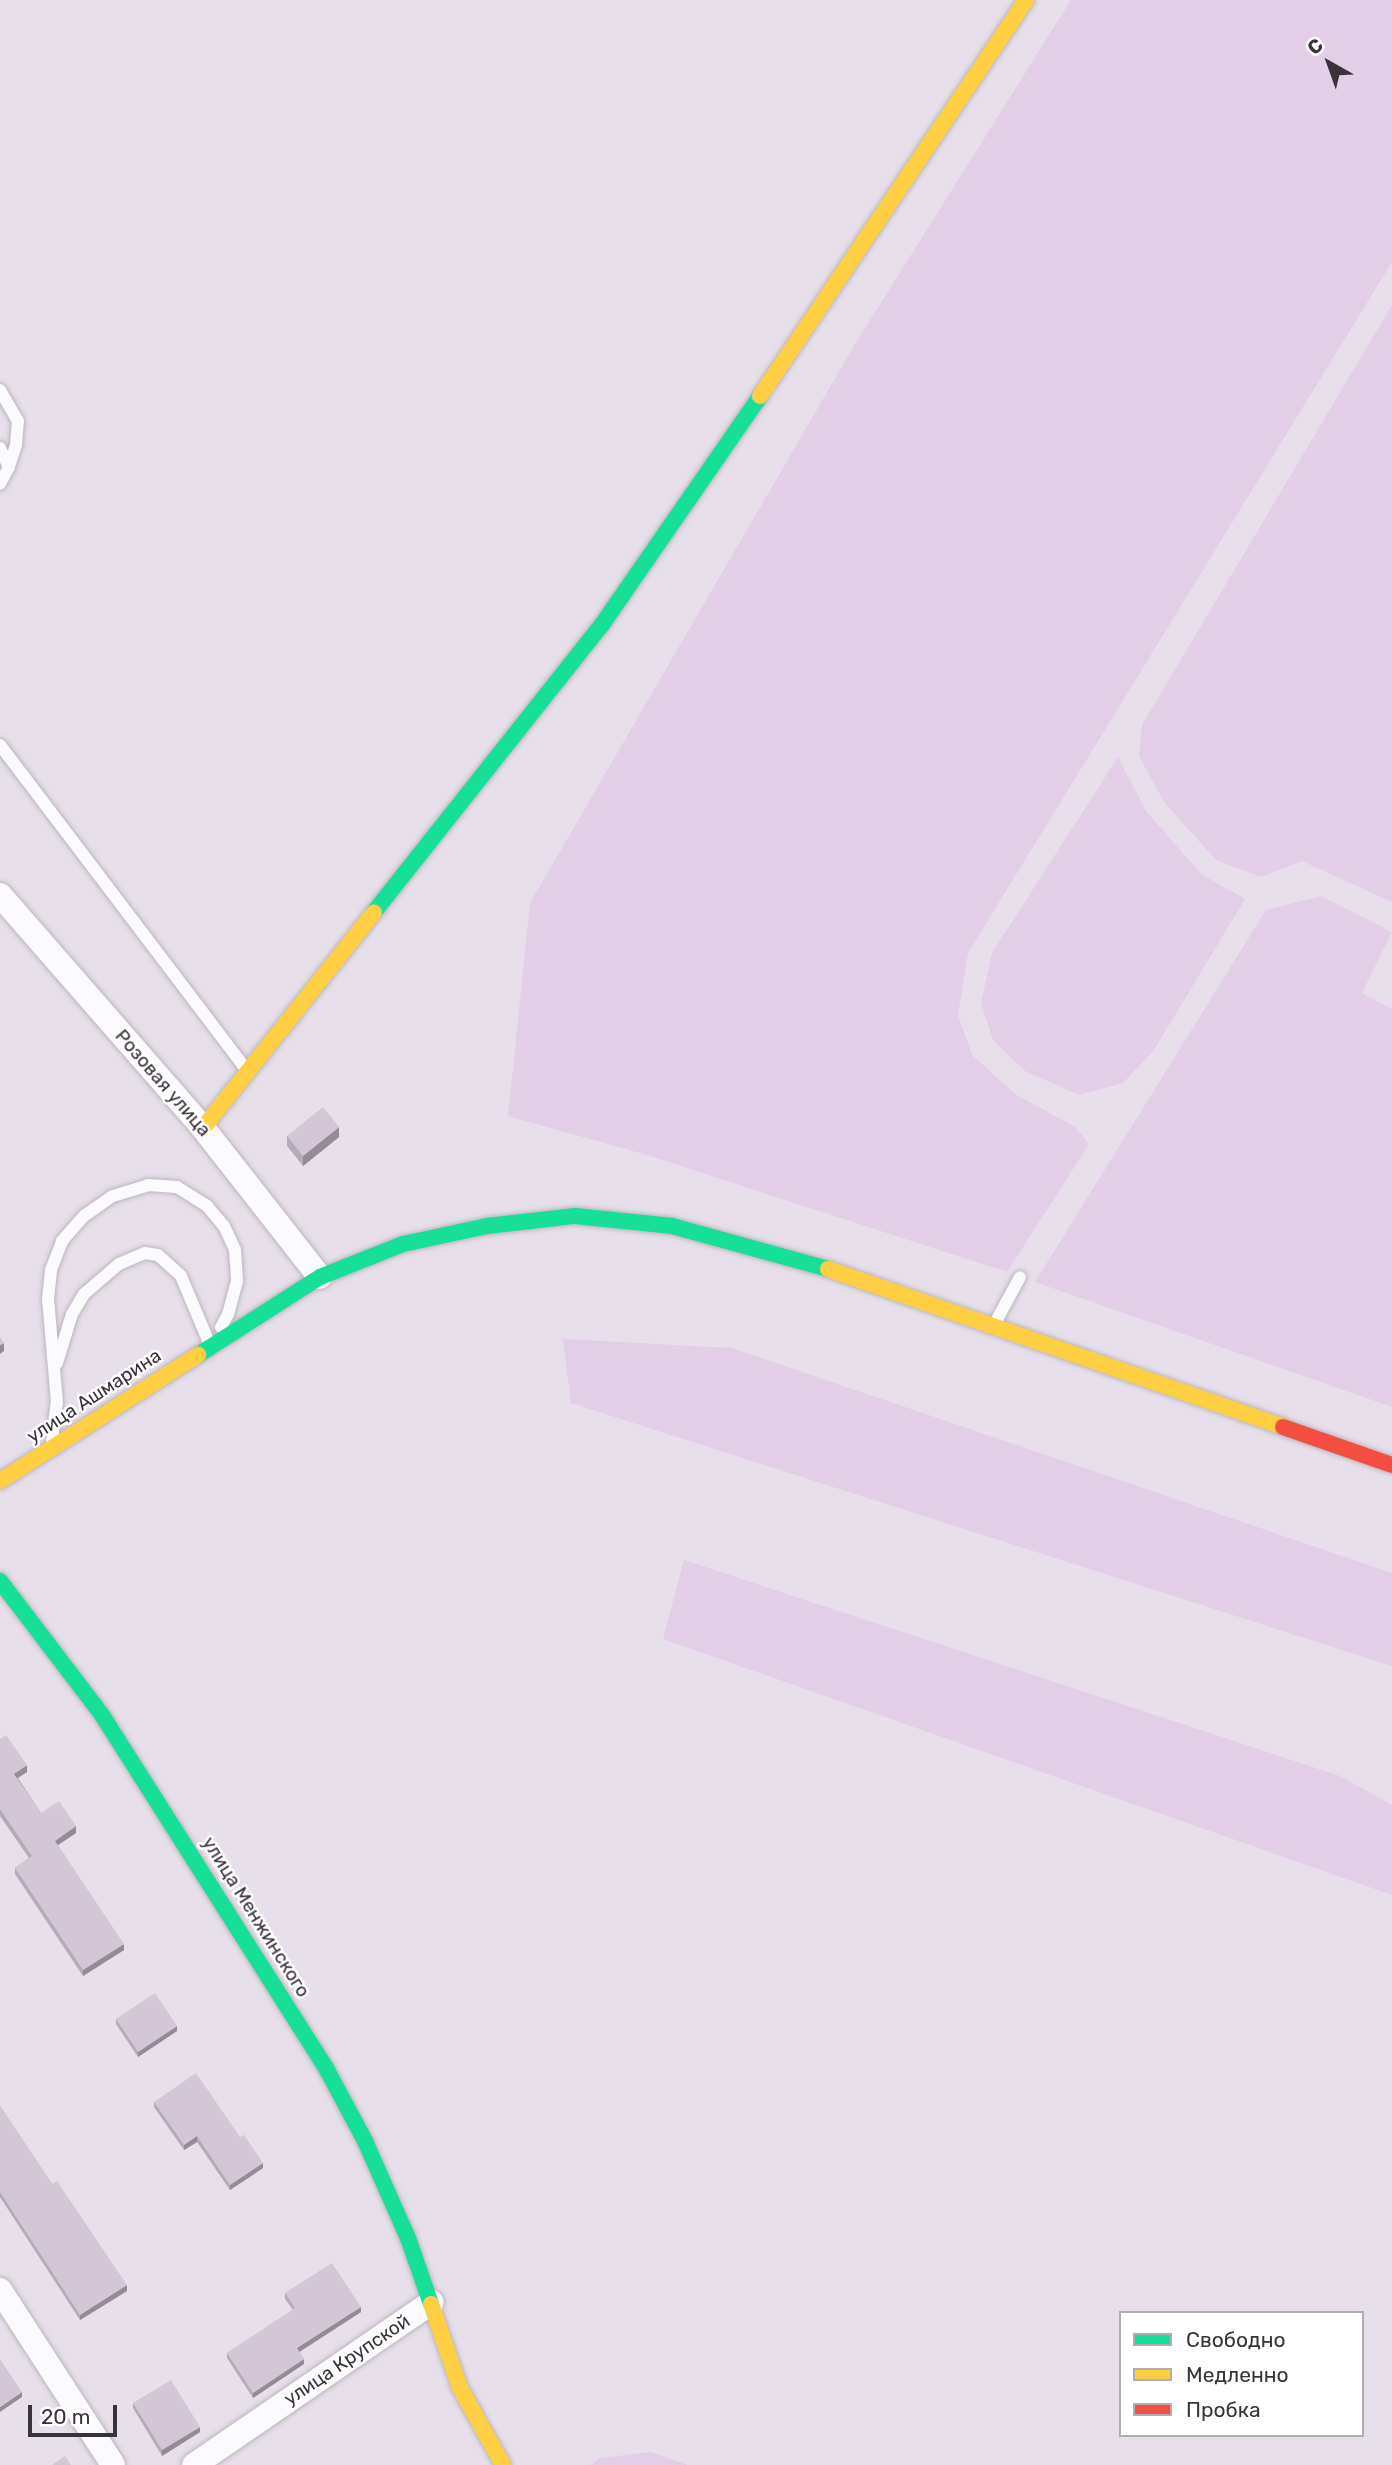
<!DOCTYPE html>
<html>
<head>
<meta charset="utf-8">
<style>
  body { margin:0 }
  #map { position:relative; width:1392px; height:2465px; overflow:hidden; background:#e7dfe9; font-family:Rubik,sans-serif }
  div>[style] { position:absolute }
  .green>* { inset:0; background:#e3cee8 }
  .roads { filter:drop-shadow(0 0 2px #bcb6be) drop-shadow(0 0 2px #bcb6be) }
  .lane>* { height:12px; margin:-6px; padding:0 6px; transform-origin:6px; border-radius:6px; background:#fbfafc }
  .street>* { height:24px; margin:-12px; padding:0 12px; transform-origin:12px; border-radius:12px; background:#fbfafc }
  .fast>* { height:16px; margin:-8px; padding:0 8px; transform-origin:8px; border-radius:8px; background:#16e098 }
  .slow>* { height:16px; margin:-8px; padding:0 8px; transform-origin:8px; border-radius:8px; background:#ffcf43 }
  .jam>* { height:16px; margin:-8px; padding:0 8px; transform-origin:8px; border-radius:8px; background:#f24e42 }
  .wall>* { inset:0; background:#b5abb8 }
  .shaded-wall>* { inset:0; background:#948b96 }
  .building>* { inset:0; background:#d3c7d6 }
  span { translate:-50% -50%; white-space:nowrap; text-align:center; line-height:1.15; -webkit-text-stroke:5px #fff; paint-order:stroke }
  .street-label { font-size:19px; color:#383239 }
  .legend { position:absolute; left:1119px; top:2311px; width:245px; height:126px; box-sizing:border-box; background:#fff; border:2px solid #afadb0; margin:0; padding:9px 12px; list-style:none; font-size:21px; color:#383239 }
  .legend li { display:flex; align-items:center; gap:14px; height:35px }
  .legend b { width:35px; border:2px solid #afadb0 }
  .north { position:absolute; left:1294px; top:28px; width:70px; height:70px; -webkit-text-stroke:5px #fff; paint-order:stroke; rotate:320deg; font-size:19px; font-weight:700; line-height:28px; text-align:center; color:#383239 }
  .north::after { content:''; display:block; margin:auto; width:24px; height:32px; background:#383239; clip-path:polygon(50% 0,100% 100%,50% 72%,0 100%) }
  .scale { position:absolute; left:28px; top:2405px; width:89px; height:32px; box-sizing:border-box; border:4px solid #383239; border-top:0; padding-left:9px; font-size:21px; line-height:24px; white-space:nowrap; color:#383239; -webkit-text-stroke:5px #fff; paint-order:stroke }
</style>
</head>
<body>
<div id="map">
  <div class="green">
    <div style="clip-path:polygon(1071px 0,1392px 0,1392px 262px,968px 953px,958px 1015px,972px 1055px,1015px 1094px,1075px 1127px,1089px 1144px,1007px 1272px,647px 1155px,508px 1116px,530px 903px,855px 344px)"></div>
    <div style="clip-path:polygon(1392px 305px,1392px 902px,1302px 861px,1261px 877px,1216px 860px,1164px 802px,1139px 756px,1142px 725px)"></div>
    <div style="clip-path:polygon(1118px 757px,1146px 811px,1201px 874px,1245px 899px,1154px 1050px,1123px 1083px,1079px 1095px,1025px 1071px,993px 1040px,981px 1003px,992px 953px)"></div>
    <div style="clip-path:polygon(1321px 896px,1392px 932px,1362px 993px,1392px 1009px,1392px 1407px,1035px 1282px,1266px 910px)"></div>
    <div style="clip-path:polygon(563px 1339px,732px 1348px,1392px 1573px,1392px 1666px,571px 1403px)"></div>
    <div style="clip-path:polygon(684px 1560px,1340px 1776px,1392px 1805px,1392px 1895px,663px 1639px)"></div>
    <div style="clip-path:polygon(651px 2452px,688px 2465px,591px 2465px,600px 2458px)"></div>
  </div>
  <div class="roads">
    <div class="lane">
      <div style="left:0;top:390px;width:36px;rotate:60deg"></div>
      <div style="left:18px;top:421px;width:24px;rotate:95deg"></div>
      <div style="left:16px;top:445px;width:23px;rotate:108deg"></div>
      <div style="left:0;top:448px;width:21px;rotate:65deg"></div>
      <div style="left:9px;top:467px;width:19px;rotate:118deg"></div>
      <div style="left:0;top:745px;width:409px;rotate:52.8deg"></div>
      <div style="left:995px;top:1323px;width:52px;rotate:-61.5deg"></div>
      <div style="left:57px;top:1363px;width:51px;rotate:-73deg"></div>
      <div style="left:72px;top:1314px;width:23px;rotate:-59deg"></div>
      <div style="left:84px;top:1294px;width:46px;rotate:-40.6deg"></div>
      <div style="left:119px;top:1264px;width:28px;rotate:-23deg"></div>
      <div style="left:145px;top:1253px;width:13px;rotate:9deg"></div>
      <div style="left:158px;top:1255px;width:31px;rotate:42deg"></div>
      <div style="left:181px;top:1276px;width:75px;rotate:67.2deg"></div>
      <div style="left:52px;top:1441px;width:38px;rotate:-83deg"></div>
      <div style="left:57px;top:1403px;width:104px;rotate:-94.9deg"></div>
      <div style="left:48px;top:1299px;width:29px;rotate:-84deg"></div>
      <div style="left:51px;top:1270px;width:31px;rotate:-69deg"></div>
      <div style="left:62px;top:1241px;width:33px;rotate:-49deg"></div>
      <div style="left:84px;top:1216px;width:35px;rotate:-35deg"></div>
      <div style="left:113px;top:1196px;width:37px;rotate:-17deg"></div>
      <div style="left:148px;top:1185px;width:29px;rotate:4deg"></div>
      <div style="left:177px;top:1187px;width:36px;rotate:32deg"></div>
      <div style="left:207px;top:1206px;width:26px;rotate:50deg"></div>
      <div style="left:224px;top:1226px;width:26px;rotate:65deg"></div>
      <div style="left:235px;top:1250px;width:31px;rotate:86deg"></div>
      <div style="left:237px;top:1281px;width:34px;rotate:105deg"></div>
      <div style="left:228px;top:1314px;width:15px;rotate:118deg"></div>
    </div>
    <div class="street">
      <div style="left:0;top:895px;width:309px;rotate:48.9deg"></div>
      <div style="left:203px;top:1128px;width:189px;rotate:51.9deg"></div>
      <div style="left:0;top:2290px;width:208px;rotate:57.1deg"></div>
      <div style="left:194px;top:2465px;width:288px;rotate:-34.4deg"></div>
    </div>
    <div class="fast">
      <div style="left:374px;top:912px;width:365px;rotate:-51.6deg"></div>
      <div style="left:601px;top:626px;width:280px;rotate:-55.3deg"></div>
      <div style="left:198px;top:1355px;width:145px;rotate:-32.6deg"></div>
      <div style="left:320px;top:1277px;width:89px;rotate:-21.7deg"></div>
      <div style="left:403px;top:1244px;width:86px;rotate:-12.1deg"></div>
      <div style="left:487px;top:1226px;width:89px;rotate:-6.5deg"></div>
      <div style="left:575px;top:1216px;width:98px;rotate:5.9deg"></div>
      <div style="left:672px;top:1226px;width:162px;rotate:15.4deg"></div>
      <div style="left:0;top:1581px;width:168px;rotate:52.7deg"></div>
      <div style="left:102px;top:1715px;width:420px;rotate:57.6deg"></div>
      <div style="left:327px;top:2070px;width:81px;rotate:61.8deg"></div>
      <div style="left:365px;top:2141px;width:106px;rotate:66.1deg"></div>
      <div style="left:408px;top:2238px;width:70px;rotate:70.8deg"></div>
    </div>
    <div class="slow">
      <div style="left:760px;top:396px;width:477px;rotate:-56.1deg"></div>
      <div style="left:203px;top:1128px;width:275px;rotate:-51.6deg"></div>
      <div style="left:828px;top:1269px;width:482px;rotate:19.1deg"></div>
      <div style="left:0;top:1481px;width:235px;rotate:-32.5deg"></div>
      <div style="left:431px;top:2304px;width:89px;rotate:71deg"></div>
      <div style="left:460px;top:2388px;width:88px;rotate:60.8deg"></div>
    </div>
    <div class="jam">
      <div style="left:1283px;top:1427px;width:115px;rotate:19.2deg"></div>
    </div>
  </div>
  <div class="wall">
    <div style="clip-path:polygon(287px 1136px,339px 1137px,303px 1166px,287px 1146px)"></div>
    <div style="clip-path:polygon(0 1739px,27px 1772px,18px 1778px,41px 1813px,76px 1833px,58px 1845px,124px 1950px,83px 1976px,15px 1874px,15px 1868px,29px 1858px,0 1816px)"></div>
    <div style="clip-path:polygon(116px 2019px,177px 2031px,138px 2057px,116px 2024px)"></div>
    <div style="clip-path:polygon(154px 2102px,240px 2137px,263px 2168px,230px 2190px,197px 2142px,184px 2150px,154px 2107px)"></div>
    <div style="clip-path:polygon(0 2106px,52px 2184px,127px 2291px,80px 2320px,0 2197px)"></div>
    <div style="clip-path:polygon(285px 2293px,361px 2312px,300px 2352px,304px 2364px,253px 2398px,227px 2358px,227px 2353px,293px 2310px,285px 2299px)"></div>
    <div style="clip-path:polygon(133px 2403px,200px 2432px,162px 2456px,133px 2408px)"></div>
  </div>
  <div class="shaded-wall">
    <div style="clip-path:polygon(339px 1127px,339px 1137px,303px 1166px,303px 1156px)"></div>
    <div style="clip-path:polygon(4px 1343px,4px 1351px,0 1354px,0 1345px)"></div>
    <div style="clip-path:polygon(27px 1765px,27px 1772px,14px 1780px,14px 1774px)"></div>
    <div style="clip-path:polygon(76px 1826px,76px 1833px,55px 1847px,55px 1841px)"></div>
    <div style="clip-path:polygon(124px 1944px,124px 1950px,83px 1976px,83px 1970px)"></div>
    <div style="clip-path:polygon(177px 2026px,177px 2031px,138px 2057px,138px 2052px)"></div>
    <div style="clip-path:polygon(197px 2136px,197px 2142px,184px 2150px,184px 2145px)"></div>
    <div style="clip-path:polygon(263px 2163px,263px 2168px,230px 2190px,230px 2185px)"></div>
    <div style="clip-path:polygon(127px 2285px,127px 2291px,80px 2320px,80px 2315px)"></div>
    <div style="clip-path:polygon(361px 2307px,361px 2312px,297px 2353px,297px 2348px)"></div>
    <div style="clip-path:polygon(304px 2359px,304px 2364px,253px 2398px,253px 2393px)"></div>
    <div style="clip-path:polygon(22px 2392px,22px 2397px,0 2412px,0 2407px)"></div>
    <div style="clip-path:polygon(200px 2427px,200px 2432px,162px 2456px,162px 2450px)"></div>
  </div>
  <div class="building">
    <div style="clip-path:polygon(323px 1107px,339px 1127px,303px 1156px,287px 1136px)"></div>
    <div style="clip-path:polygon(0 1337px,4px 1343px,0 1345px)"></div>
    <div style="clip-path:polygon(6px 1735px,27px 1765px,14px 1774px,41px 1813px,59px 1801px,76px 1826px,55px 1841px,124px 1944px,83px 1970px,15px 1868px,32px 1856px,0 1809px,0 1739px)"></div>
    <div style="clip-path:polygon(155px 1993px,177px 2026px,138px 2052px,116px 2019px)"></div>
    <div style="clip-path:polygon(196px 2073px,240px 2137px,244px 2135px,263px 2163px,230px 2185px,197px 2136px,184px 2145px,154px 2102px)"></div>
    <div style="clip-path:polygon(0 2106px,52px 2184px,57px 2181px,127px 2285px,80px 2315px,0 2192px)"></div>
    <div style="clip-path:polygon(332px 2263px,361px 2307px,297px 2348px,304px 2359px,253px 2393px,227px 2353px,295px 2308px,285px 2293px)"></div>
    <div style="clip-path:polygon(0 2359px,22px 2392px,0 2407px)"></div>
    <div style="clip-path:polygon(171px 2380px,200px 2427px,162px 2450px,133px 2403px)"></div>
    <div style="clip-path:polygon(65px 2456px,71px 2465px,52px 2465px)"></div>
  </div>
  <div class="street-label">
    <span style="left:163px;top:1083px;rotate:49deg">Розовая улица</span>
    <span style="left:94px;top:1396px;rotate:-33deg">улица Ашмарина</span>
    <span style="left:256px;top:1917px;rotate:58deg">улица Менжинского</span>
    <span style="left:347px;top:2360px;rotate:-34deg">улица Крупской</span>
  </div>
  <ul class="legend">
  <li><b style="height:9px;background:#16e098"></b>Свободно</li>
  <li><b style="height:9px;background:#ffcf43"></b>Медленно</li>
  <li><b style="height:9px;background:#f24e42"></b>Пробка</li>
  </ul>
  <div class="north">С</div>
  <div class="scale">20 m</div>
</div>
</body>
</html>
